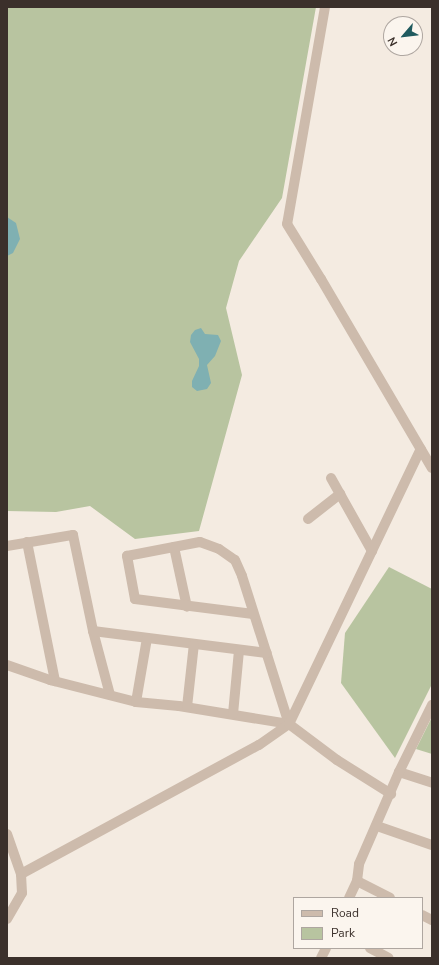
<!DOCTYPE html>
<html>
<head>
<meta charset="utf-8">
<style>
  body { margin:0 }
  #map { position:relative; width:439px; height:965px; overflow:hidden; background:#f4ebe1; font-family:"Nunito Sans",sans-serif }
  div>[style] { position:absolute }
  .green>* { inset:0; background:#b8c4a0 }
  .water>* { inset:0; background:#7fb0b2 }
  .minor>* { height:10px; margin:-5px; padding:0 5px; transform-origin:5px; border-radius:5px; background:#cdbbac }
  span { translate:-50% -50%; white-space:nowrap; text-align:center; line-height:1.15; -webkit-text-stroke:3px #fbf5ee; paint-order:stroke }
  .frame { position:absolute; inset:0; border:8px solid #3b302b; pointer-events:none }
  .legend { position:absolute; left:293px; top:897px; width:130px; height:52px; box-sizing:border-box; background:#fbf5ee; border:1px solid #aea6a0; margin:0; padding:5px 7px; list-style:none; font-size:12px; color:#3b302b }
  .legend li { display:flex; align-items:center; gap:8px; height:20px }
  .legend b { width:20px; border:1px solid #aea6a0 }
  .north { position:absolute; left:383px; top:16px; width:40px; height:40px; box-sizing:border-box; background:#fbf5ee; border:1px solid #aea6a0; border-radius:50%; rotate:242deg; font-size:11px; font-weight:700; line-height:16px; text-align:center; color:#3b302b }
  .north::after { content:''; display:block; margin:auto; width:14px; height:18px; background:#1f5a5e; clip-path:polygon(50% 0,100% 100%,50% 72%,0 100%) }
</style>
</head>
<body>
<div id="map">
  <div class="green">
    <div style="clip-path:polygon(7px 7px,316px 7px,282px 198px,239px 261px,226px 308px,242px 375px,199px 531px,135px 539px,90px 506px,56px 512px,7px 511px)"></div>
    <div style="clip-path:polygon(389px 567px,432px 589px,432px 684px,395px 758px,341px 683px,345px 633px)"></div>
    <div style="clip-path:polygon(432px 717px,432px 754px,416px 749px)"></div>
  </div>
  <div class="water">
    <div style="clip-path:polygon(7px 217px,16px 223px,20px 239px,13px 253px,7px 256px)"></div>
    <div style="clip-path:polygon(201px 328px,205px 334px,218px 335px,221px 341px,215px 356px,207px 365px,211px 383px,207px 389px,197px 391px,192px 387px,192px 381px,199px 366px,199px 359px,190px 342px,191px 335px,195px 330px)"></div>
  </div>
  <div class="minor">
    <div style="left:325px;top:7px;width:220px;rotate:99.9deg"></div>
    <div style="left:287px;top:224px;width:65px;rotate:58.3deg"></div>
    <div style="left:321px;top:279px;width:219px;rotate:59.6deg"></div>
    <div style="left:331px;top:478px;width:84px;rotate:60.7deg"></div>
    <div style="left:308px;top:519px;width:41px;rotate:-38deg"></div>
    <div style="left:27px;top:542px;width:142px;rotate:78.6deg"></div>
    <div style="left:7px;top:546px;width:67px;rotate:-9.5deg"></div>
    <div style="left:73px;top:535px;width:98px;rotate:78.2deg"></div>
    <div style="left:93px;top:631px;width:66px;rotate:75.1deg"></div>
    <div style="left:174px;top:547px;width:61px;rotate:77.8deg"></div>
    <div style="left:253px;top:614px;width:119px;rotate:-172.8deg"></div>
    <div style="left:135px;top:599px;width:44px;rotate:-100.5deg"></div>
    <div style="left:127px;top:556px;width:74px;rotate:-10.9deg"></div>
    <div style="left:200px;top:542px;width:20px;rotate:20deg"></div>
    <div style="left:219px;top:549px;width:19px;rotate:35deg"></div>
    <div style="left:235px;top:560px;width:17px;rotate:66deg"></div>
    <div style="left:242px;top:576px;width:155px;rotate:72.4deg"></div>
    <div style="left:93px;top:631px;width:175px;rotate:7.2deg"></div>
    <div style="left:7px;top:665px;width:46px;rotate:19.2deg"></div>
    <div style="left:50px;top:680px;width:89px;rotate:14.3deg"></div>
    <div style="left:136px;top:702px;width:43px;rotate:5.3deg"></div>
    <div style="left:179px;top:706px;width:111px;rotate:9.3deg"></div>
    <div style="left:289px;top:724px;width:60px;rotate:36.9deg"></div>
    <div style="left:337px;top:760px;width:64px;rotate:32.2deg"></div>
    <div style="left:136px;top:702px;width:65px;rotate:-80.2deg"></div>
    <div style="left:187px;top:707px;width:63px;rotate:-83.7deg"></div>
    <div style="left:233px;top:714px;width:64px;rotate:-84.6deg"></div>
    <div style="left:399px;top:772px;width:35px;rotate:18deg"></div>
    <div style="left:377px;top:826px;width:58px;rotate:19.1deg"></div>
    <div style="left:7px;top:834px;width:42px;rotate:70.7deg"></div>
    <div style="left:21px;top:874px;width:19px;rotate:87deg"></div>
    <div style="left:22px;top:893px;width:30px;rotate:120deg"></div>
    <div style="left:21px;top:874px;width:271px;rotate:-28.5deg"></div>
    <div style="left:259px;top:745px;width:37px;rotate:-35deg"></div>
    <div style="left:289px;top:724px;width:305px;rotate:-64.4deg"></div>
    <div style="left:357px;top:881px;width:37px;rotate:27deg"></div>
    <div style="left:349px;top:898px;width:19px;rotate:-65deg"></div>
    <div style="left:357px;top:881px;width:17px;rotate:-83deg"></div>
    <div style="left:359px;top:864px;width:100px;rotate:-66.5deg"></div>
    <div style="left:399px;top:772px;width:75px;rotate:-63.8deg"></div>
    <div style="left:422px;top:915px;width:11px;rotate:27deg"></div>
    <div style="left:370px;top:948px;width:21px;rotate:28deg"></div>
    <div style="left:321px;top:958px;width:11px;rotate:-63deg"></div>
  </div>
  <div class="frame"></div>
  <ul class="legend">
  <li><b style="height:5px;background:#cdbbac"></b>Road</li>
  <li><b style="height:11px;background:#b8c4a0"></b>Park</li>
  </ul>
  <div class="north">N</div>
</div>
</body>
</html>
